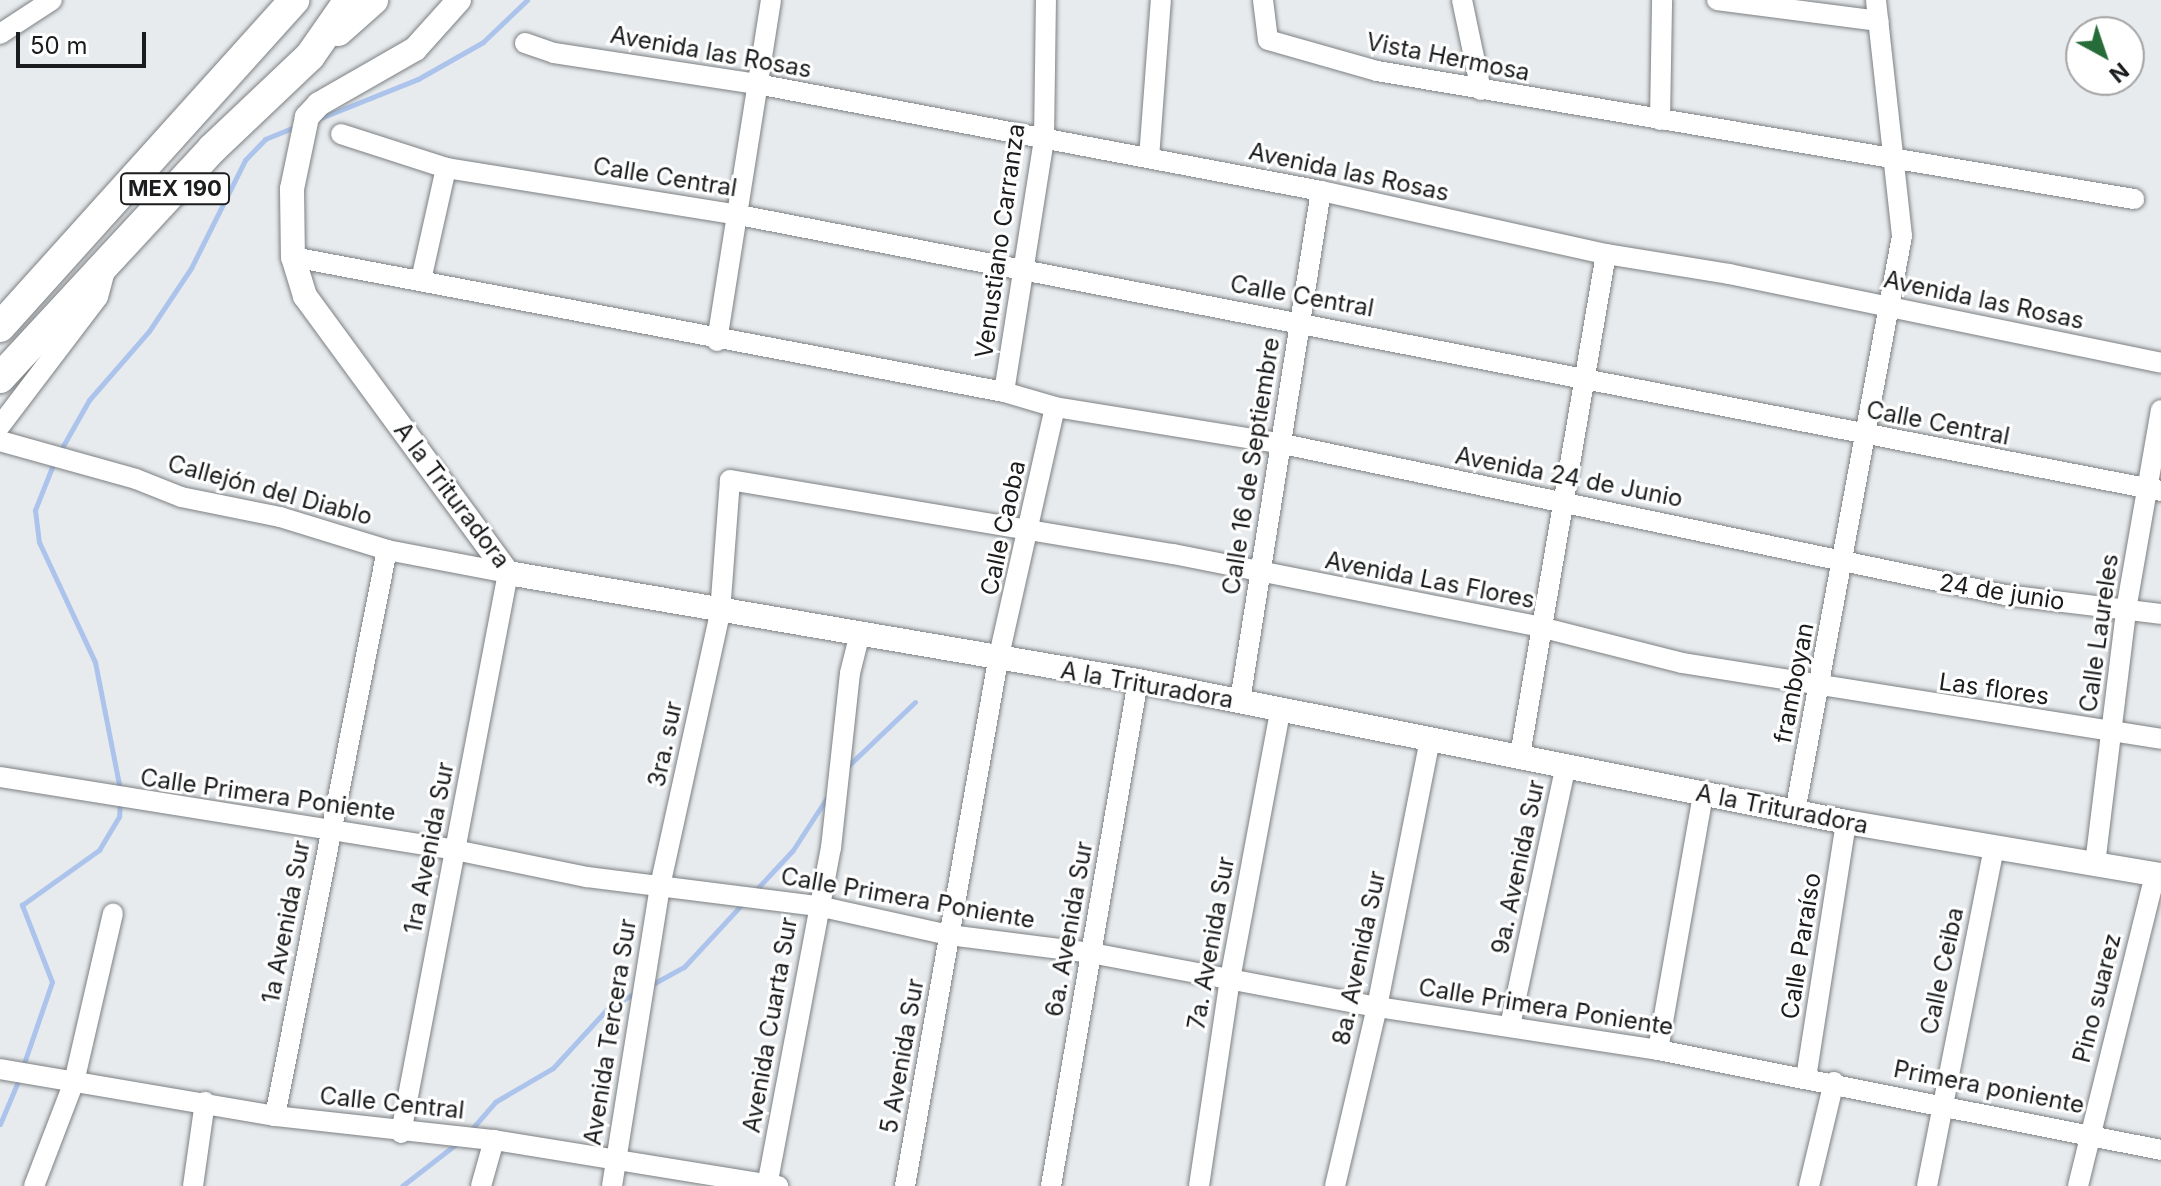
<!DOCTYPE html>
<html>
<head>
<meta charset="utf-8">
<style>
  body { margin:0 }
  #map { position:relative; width:2161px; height:1186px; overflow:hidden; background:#e8ebee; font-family:Inter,sans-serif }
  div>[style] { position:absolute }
  .stream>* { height:5px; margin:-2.5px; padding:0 2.5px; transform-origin:2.5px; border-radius:2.5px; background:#acc3ec }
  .roads { filter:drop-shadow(0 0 2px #7d8082) drop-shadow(0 0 2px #7d8082) }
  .minor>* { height:20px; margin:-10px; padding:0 10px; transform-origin:10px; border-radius:10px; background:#fff }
  .tertiary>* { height:24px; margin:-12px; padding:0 12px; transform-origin:12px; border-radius:12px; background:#fff }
  .primary>* { height:30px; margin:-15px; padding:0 15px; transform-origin:15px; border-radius:15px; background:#fff }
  span { translate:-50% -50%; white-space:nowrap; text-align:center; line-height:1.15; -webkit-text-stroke:6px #fff; paint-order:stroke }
  .shield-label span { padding:2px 6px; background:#fff; border:2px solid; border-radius:6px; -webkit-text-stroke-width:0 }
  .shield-label { font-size:22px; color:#1b1c1d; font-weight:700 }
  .street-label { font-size:24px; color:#1b1c1d }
  .north { position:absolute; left:2065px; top:16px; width:80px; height:80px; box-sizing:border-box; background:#fff; border:2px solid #a4a4a5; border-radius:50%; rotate:140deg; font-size:22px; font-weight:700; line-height:32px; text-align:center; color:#1b1c1d }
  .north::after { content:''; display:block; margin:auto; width:28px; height:36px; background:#256c38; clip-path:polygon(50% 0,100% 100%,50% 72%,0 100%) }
  .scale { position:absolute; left:16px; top:32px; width:130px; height:36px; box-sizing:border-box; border:4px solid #1b1c1d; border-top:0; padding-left:10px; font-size:24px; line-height:28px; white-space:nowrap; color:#1b1c1d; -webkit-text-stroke:6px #fff; paint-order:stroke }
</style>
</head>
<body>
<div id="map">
  <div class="stream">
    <div style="left:318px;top:119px;width:108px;rotate:-21.8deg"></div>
    <div style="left:418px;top:79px;width:75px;rotate:-29.6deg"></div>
    <div style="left:483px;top:42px;width:61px;rotate:-43.7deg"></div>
    <div style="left:59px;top:453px;width:61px;rotate:-60.5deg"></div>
    <div style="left:89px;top:400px;width:91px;rotate:-49deg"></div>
    <div style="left:149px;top:331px;width:76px;rotate:-56.3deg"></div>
    <div style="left:191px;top:268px;width:121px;rotate:-63.4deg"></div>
    <div style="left:245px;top:160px;width:29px;rotate:-46deg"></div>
    <div style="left:265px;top:139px;width:35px;rotate:-22deg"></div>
    <div style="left:54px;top:462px;width:52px;rotate:111.6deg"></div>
    <div style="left:35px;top:510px;width:32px;rotate:83deg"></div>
    <div style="left:39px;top:542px;width:132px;rotate:65deg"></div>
    <div style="left:95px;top:662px;width:129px;rotate:78.9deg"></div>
    <div style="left:847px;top:767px;width:94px;rotate:-43.7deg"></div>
    <div style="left:754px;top:892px;width:57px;rotate:-47.1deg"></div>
    <div style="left:793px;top:850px;width:64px;rotate:-57.1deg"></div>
    <div style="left:651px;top:985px;width:38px;rotate:-29deg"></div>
    <div style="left:684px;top:967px;width:88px;rotate:-47.3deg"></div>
    <div style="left:22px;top:1069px;width:92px;rotate:-71deg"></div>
    <div style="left:52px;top:982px;width:83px;rotate:-111.3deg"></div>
    <div style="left:22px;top:905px;width:95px;rotate:-35.5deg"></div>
    <div style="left:99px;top:850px;width:39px;rotate:-59deg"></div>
    <div style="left:119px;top:817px;width:14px;rotate:-86deg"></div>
    <div style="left:0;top:1124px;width:49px;rotate:-67.1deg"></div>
    <div style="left:470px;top:1131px;width:38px;rotate:-49deg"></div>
    <div style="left:495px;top:1102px;width:67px;rotate:-30.4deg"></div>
    <div style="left:553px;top:1068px;width:81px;rotate:-47.5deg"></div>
    <div style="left:608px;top:1008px;width:35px;rotate:-29deg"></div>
    <div style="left:402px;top:1186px;width:73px;rotate:-37.8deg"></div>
  </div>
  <div class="roads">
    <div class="minor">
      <div style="left:1263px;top:0;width:40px;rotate:82.9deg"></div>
      <div style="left:1268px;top:40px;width:113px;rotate:15.9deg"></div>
      <div style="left:1377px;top:71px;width:768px;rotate:9.6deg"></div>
      <div style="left:1462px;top:0;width:92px;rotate:78.1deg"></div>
      <div style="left:1717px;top:0;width:163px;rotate:7.4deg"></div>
      <div style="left:0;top:34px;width:62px;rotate:-33.2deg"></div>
      <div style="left:525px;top:43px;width:31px;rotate:19deg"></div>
      <div style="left:554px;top:53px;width:205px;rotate:8.7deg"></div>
      <div style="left:757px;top:84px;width:574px;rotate:10.74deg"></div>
      <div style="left:1321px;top:191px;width:292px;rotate:12.5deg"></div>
      <div style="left:1606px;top:254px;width:125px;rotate:9.2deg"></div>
      <div style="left:1729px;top:274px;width:441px;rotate:11.6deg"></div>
      <div style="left:1660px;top:120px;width:120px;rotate:-89deg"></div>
      <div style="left:341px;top:134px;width:110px;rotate:17.9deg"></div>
      <div style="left:446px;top:168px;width:297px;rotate:9.1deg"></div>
      <div style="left:739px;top:215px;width:1449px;rotate:10.98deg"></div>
      <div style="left:1149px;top:158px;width:158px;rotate:-85.7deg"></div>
      <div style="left:293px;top:257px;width:724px;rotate:10.75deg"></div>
      <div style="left:1004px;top:392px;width:53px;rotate:16.4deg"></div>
      <div style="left:1055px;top:407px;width:231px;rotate:9.2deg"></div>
      <div style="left:1283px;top:444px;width:738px;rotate:11.81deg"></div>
      <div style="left:2005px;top:595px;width:157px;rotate:6.9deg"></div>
      <div style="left:421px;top:280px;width:115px;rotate:-77.4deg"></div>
      <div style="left:717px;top:341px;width:345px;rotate:-81deg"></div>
      <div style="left:1004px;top:392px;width:255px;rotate:-81deg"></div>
      <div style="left:1044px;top:140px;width:140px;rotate:-89.2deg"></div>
      <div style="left:0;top:426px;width:162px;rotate:-52.8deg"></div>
      <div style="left:98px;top:297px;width:30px;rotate:-75deg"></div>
      <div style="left:0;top:441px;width:141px;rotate:15.6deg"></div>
      <div style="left:136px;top:479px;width:48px;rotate:21.8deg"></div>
      <div style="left:181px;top:497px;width:101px;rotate:11.4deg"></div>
      <div style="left:280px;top:517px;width:112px;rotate:17.1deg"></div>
      <div style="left:387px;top:550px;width:123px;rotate:10.8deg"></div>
      <div style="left:508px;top:573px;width:570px;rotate:100.82deg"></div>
      <div style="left:1240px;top:701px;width:516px;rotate:-80.98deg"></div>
      <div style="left:1520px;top:755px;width:508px;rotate:-80.26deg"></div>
      <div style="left:0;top:777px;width:461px;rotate:9.1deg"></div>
      <div style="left:455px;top:850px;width:135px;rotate:11.6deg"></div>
      <div style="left:587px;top:877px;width:233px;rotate:7.2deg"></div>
      <div style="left:818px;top:906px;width:134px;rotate:12.5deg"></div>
      <div style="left:949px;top:935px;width:143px;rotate:7.2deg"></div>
      <div style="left:1091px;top:953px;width:291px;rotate:10.7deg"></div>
      <div style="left:1377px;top:1007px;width:284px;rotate:8.7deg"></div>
      <div style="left:1658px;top:1050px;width:513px;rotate:11.24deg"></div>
      <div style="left:1795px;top:812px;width:586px;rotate:-79.48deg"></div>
      <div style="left:1902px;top:236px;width:237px;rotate:-96.3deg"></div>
      <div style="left:2095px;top:864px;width:256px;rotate:-83deg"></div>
      <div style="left:2126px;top:610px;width:203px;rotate:-80.1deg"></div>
      <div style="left:1510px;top:1026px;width:267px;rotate:-77.9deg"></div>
      <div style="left:1658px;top:1050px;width:259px;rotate:-80deg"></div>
      <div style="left:0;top:1069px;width:279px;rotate:9.7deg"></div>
      <div style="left:275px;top:1116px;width:220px;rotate:6.3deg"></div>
      <div style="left:494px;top:1140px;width:288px;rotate:9.2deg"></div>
      <div style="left:1806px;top:1078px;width:259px;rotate:-81.1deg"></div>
      <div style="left:275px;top:1116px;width:577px;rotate:-78.81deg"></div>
      <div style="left:34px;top:1186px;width:111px;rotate:-69deg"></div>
      <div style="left:74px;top:1082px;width:173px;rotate:-77deg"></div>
      <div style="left:193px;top:1186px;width:85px;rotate:-81.9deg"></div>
      <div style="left:481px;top:1186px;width:48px;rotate:-74.2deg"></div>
      <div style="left:612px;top:1186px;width:304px;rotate:-80.9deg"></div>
      <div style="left:660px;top:886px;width:280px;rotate:-77.6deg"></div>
      <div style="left:720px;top:613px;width:133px;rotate:-85.7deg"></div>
      <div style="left:730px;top:480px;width:449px;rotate:9.5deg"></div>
      <div style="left:1173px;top:554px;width:374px;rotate:11.2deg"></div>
      <div style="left:1540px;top:627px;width:146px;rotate:14.2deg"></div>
      <div style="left:1682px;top:663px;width:485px;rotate:9deg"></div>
      <div style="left:767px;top:1186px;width:344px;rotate:-79.3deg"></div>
      <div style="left:831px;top:848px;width:176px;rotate:-83.8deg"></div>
      <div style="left:850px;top:673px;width:37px;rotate:-76deg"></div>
      <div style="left:905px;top:1186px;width:534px;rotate:-79.97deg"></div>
      <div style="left:998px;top:660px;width:259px;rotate:-77.3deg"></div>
      <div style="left:1051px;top:1186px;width:512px;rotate:-80.23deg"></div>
      <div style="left:1199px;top:1186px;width:209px;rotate:-81.5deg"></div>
      <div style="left:1230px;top:979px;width:273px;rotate:-79.4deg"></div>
      <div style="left:1335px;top:1186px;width:184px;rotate:-76.8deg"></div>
      <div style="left:1377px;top:1007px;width:272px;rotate:-78.8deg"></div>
      <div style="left:1809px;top:1186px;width:107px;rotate:-76.5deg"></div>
      <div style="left:1927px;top:1186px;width:346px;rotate:-78.8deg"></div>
      <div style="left:2078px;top:1186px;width:321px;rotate:-76.1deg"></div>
    </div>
    <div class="tertiary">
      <div style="left:459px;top:0;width:66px;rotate:131.9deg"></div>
      <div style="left:415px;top:49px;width:111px;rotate:150.2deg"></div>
      <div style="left:319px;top:104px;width:18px;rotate:133deg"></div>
      <div style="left:307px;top:117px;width:74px;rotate:101.8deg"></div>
      <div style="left:292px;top:189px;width:68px;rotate:89.2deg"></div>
      <div style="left:293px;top:257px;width:41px;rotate:72.9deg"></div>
      <div style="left:305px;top:296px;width:343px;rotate:53.8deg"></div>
      <div style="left:508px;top:573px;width:639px;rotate:9.73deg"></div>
      <div style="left:1138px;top:681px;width:722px;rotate:11.26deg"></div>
      <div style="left:1846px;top:822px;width:319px;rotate:9.6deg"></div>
    </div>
    <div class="primary">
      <div style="left:338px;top:31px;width:47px;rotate:-41.5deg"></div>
      <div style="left:0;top:327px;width:440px;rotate:-48deg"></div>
      <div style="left:0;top:378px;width:312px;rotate:-47.2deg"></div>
      <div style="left:212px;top:149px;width:135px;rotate:-43.5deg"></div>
      <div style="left:310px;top:56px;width:68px;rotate:-55.1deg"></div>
    </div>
  </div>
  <div class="shield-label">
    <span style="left:175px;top:189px">MEX 190</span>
  </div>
  <div class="street-label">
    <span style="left:711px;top:52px;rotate:10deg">Avenida las Rosas</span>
    <span style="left:1448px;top:57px;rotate:11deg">Vista Hermosa</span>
    <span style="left:1349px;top:172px;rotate:12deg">Avenida las Rosas</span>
    <span style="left:665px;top:177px;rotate:9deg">Calle Central</span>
    <span style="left:1000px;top:241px;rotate:-82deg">Venustiano Carranza</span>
    <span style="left:1302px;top:296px;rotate:10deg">Calle Central</span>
    <span style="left:1984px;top:300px;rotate:12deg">Avenida las Rosas</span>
    <span style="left:1938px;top:423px;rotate:11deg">Calle Central</span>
    <span style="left:1251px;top:466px;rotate:-81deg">Calle 16 de Septiembre</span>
    <span style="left:1569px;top:477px;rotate:11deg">Avenida 24 de Junio</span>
    <span style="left:270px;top:490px;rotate:15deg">Callejón del Diablo</span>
    <span style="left:452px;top:495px;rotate:53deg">A la Trituradora</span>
    <span style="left:1003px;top:528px;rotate:-78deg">Calle Caoba</span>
    <span style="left:1430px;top:580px;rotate:11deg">Avenida Las Flores</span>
    <span style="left:2002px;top:592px;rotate:9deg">24 de junio</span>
    <span style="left:2099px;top:633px;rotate:-82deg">Calle Laureles</span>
    <span style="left:1794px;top:683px;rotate:-79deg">framboyan</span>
    <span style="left:1147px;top:685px;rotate:10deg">A la Trituradora</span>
    <span style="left:1994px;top:689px;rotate:8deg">Las flores</span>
    <span style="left:665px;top:744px;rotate:-78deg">3ra. sur</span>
    <span style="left:268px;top:795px;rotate:8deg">Calle Primera Poniente</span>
    <span style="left:1782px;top:809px;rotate:11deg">A la Trituradora</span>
    <span style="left:429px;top:848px;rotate:-79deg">1ra Avenida Sur</span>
    <span style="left:1518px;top:867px;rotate:-78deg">9a. Avenida Sur</span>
    <span style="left:908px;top:898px;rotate:10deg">Calle Primera Poniente</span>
    <span style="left:286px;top:922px;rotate:-79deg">1a Avenida Sur</span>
    <span style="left:1069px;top:929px;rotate:-80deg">6a. Avenida Sur</span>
    <span style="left:1211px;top:943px;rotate:-80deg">7a. Avenida Sur</span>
    <span style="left:1801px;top:946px;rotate:-81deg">Calle Paraíso</span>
    <span style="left:1359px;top:958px;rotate:-78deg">8a. Avenida Sur</span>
    <span style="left:1942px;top:971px;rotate:-78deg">Calle Ceiba</span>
    <span style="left:2097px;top:998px;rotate:-76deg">Pino suarez</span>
    <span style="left:1546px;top:1007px;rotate:9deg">Calle Primera Poniente</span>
    <span style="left:770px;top:1025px;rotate:-80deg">Avenida Cuarta Sur</span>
    <span style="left:610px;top:1032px;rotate:-81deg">Avenida Tercera Sur</span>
    <span style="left:902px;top:1056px;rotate:-80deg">5 Avenida Sur</span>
    <span style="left:1989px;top:1087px;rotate:11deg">Primera poniente</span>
    <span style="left:392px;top:1103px;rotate:6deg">Calle Central</span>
  </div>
  <div class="north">N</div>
  <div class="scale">50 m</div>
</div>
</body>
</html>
